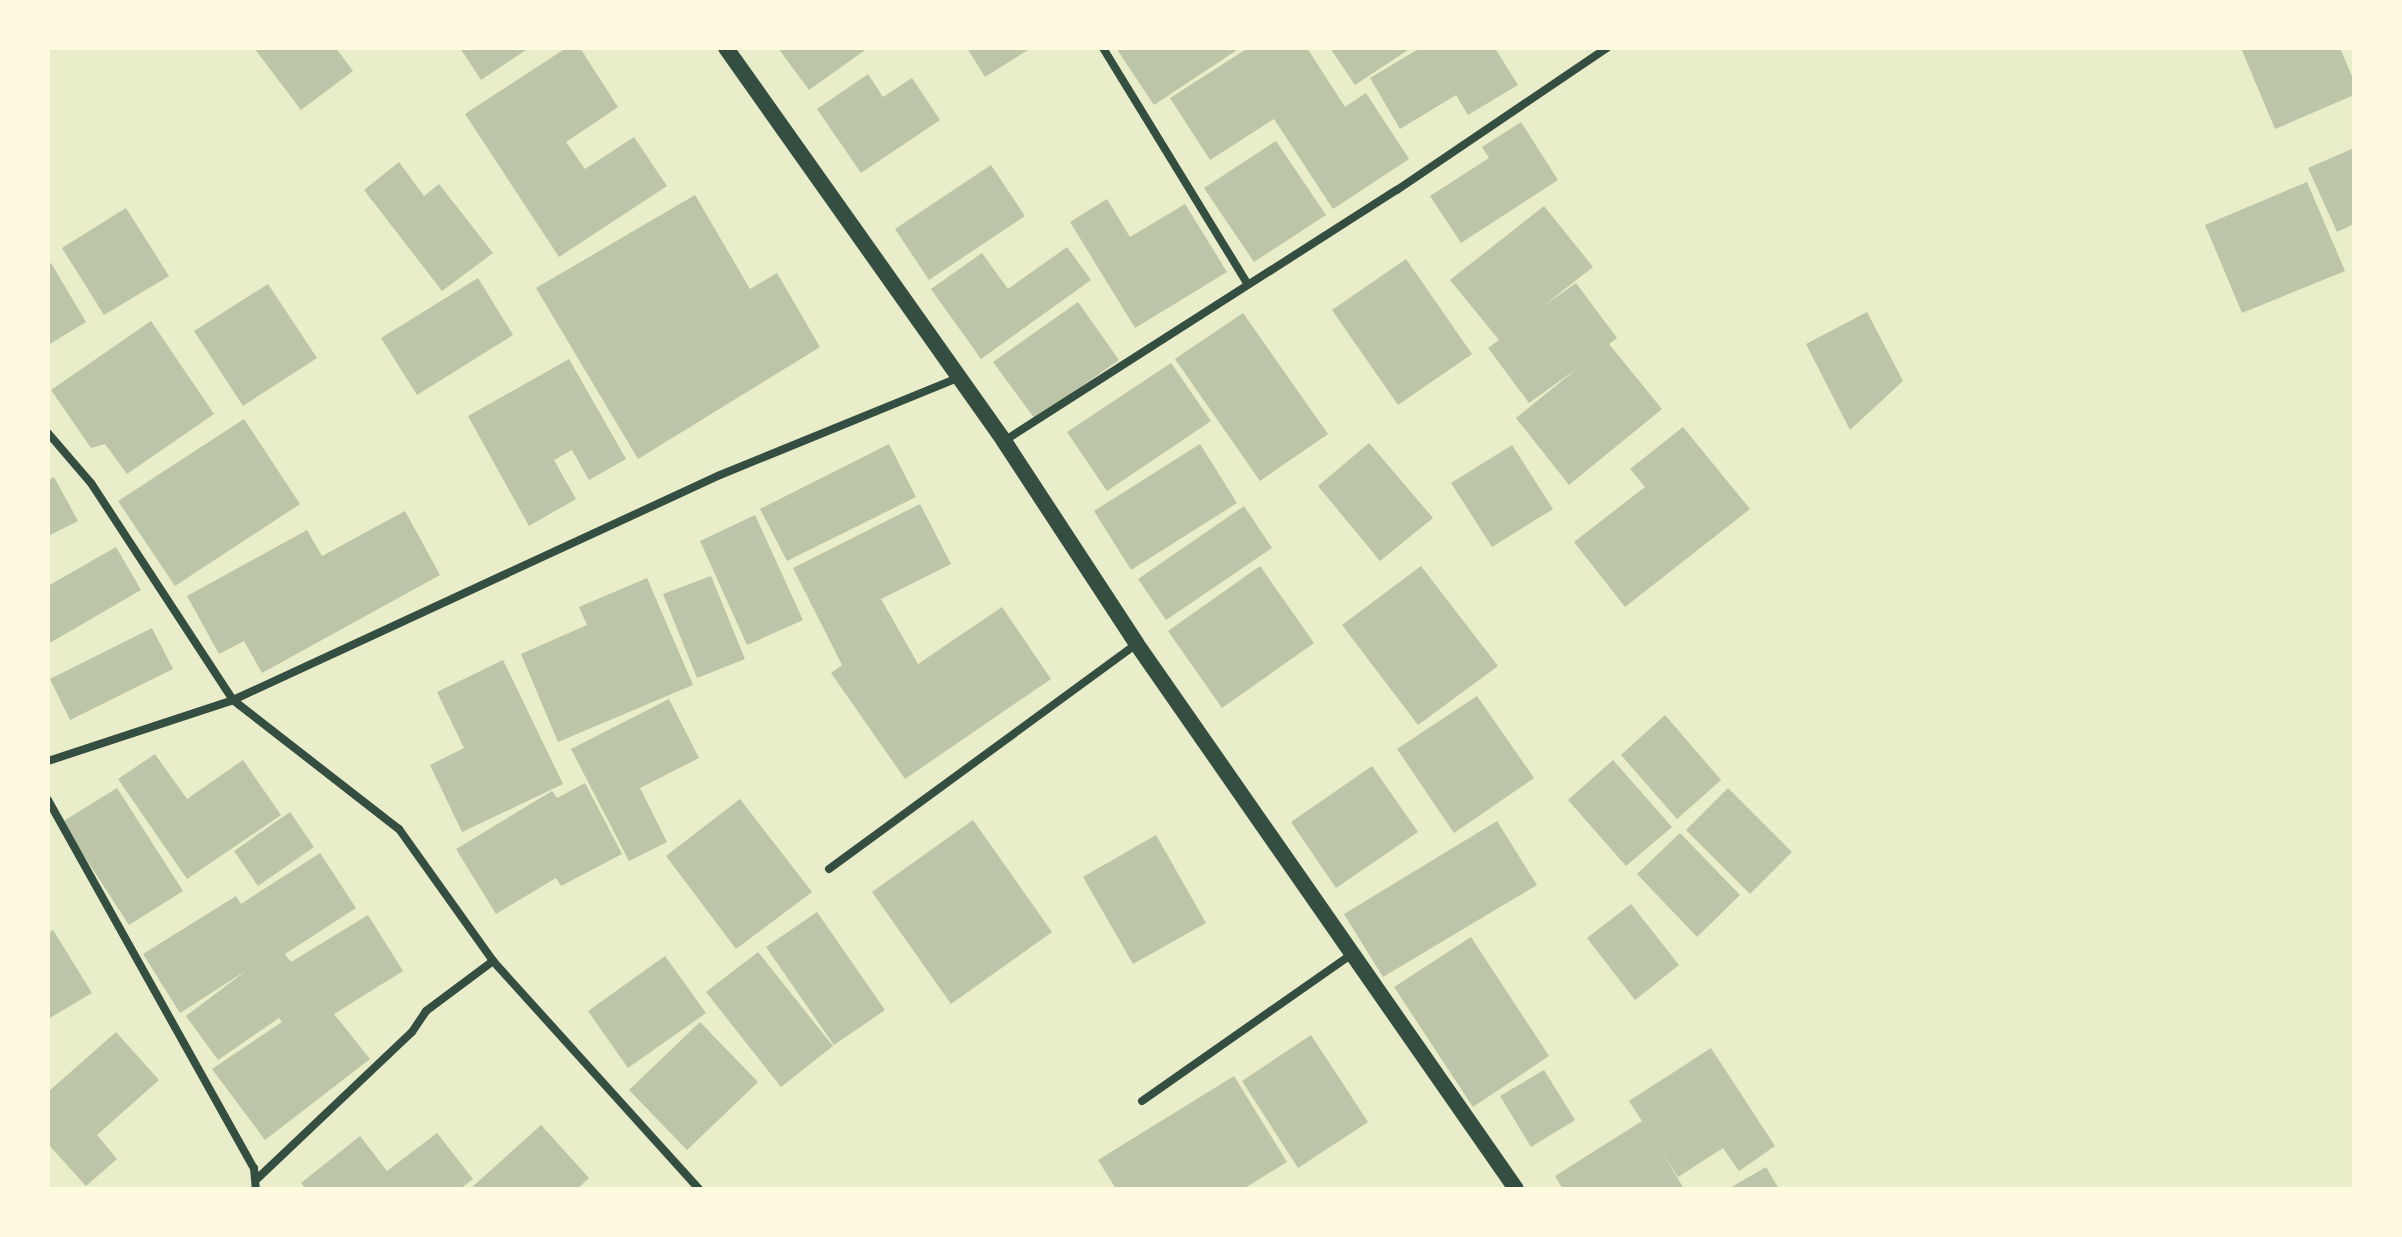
<!DOCTYPE html>
<html>
<head>
<meta charset="utf-8">
<style>
  body { margin:0 }
  #map { position:relative; width:2402px; height:1237px; overflow:hidden; background:#e9edc9; font-family:Roboto,sans-serif }
  div>[style] { position:absolute }
  .building>* { inset:0; background:#bcc5a7 }
  .minor>* { height:8px; margin:-4px; padding:0 4px; transform-origin:4px; border-radius:4px; background:#344e41 }
  .secondary>* { height:16px; margin:-8px; padding:0 8px; transform-origin:8px; border-radius:8px; background:#344e41 }
  span { translate:-50% -50%; white-space:nowrap; text-align:center; line-height:1.15; -webkit-text-stroke:6px #fefae0; paint-order:stroke }
  .frame { position:absolute; inset:0; border:50px solid #fefae0; pointer-events:none }
</style>
</head>
<body>
<div id="map">
  <div class="building">
    <div style="clip-path:polygon(254px 48px,336px 48px,353px 71px,301px 110px)"></div>
    <div style="clip-path:polygon(460px 48px,529px 48px,481px 80px)"></div>
    <div style="clip-path:polygon(566px 48px,580px 48px,618px 107px,566px 142px,585px 169px,634px 137px,667px 186px,559px 257px,465px 114px)"></div>
    <div style="clip-path:polygon(778px 48px,868px 48px,809px 90px)"></div>
    <div style="clip-path:polygon(967px 48px,1031px 48px,985px 77px)"></div>
    <div style="clip-path:polygon(1116px 48px,1240px 48px,1154px 105px)"></div>
    <div style="clip-path:polygon(1248px 48px,1307px 48px,1345px 107px,1366px 93px,1409px 159px,1333px 209px,1274px 119px,1210px 160px,1170px 98px)"></div>
    <div style="clip-path:polygon(1330px 48px,1411px 48px,1355px 85px)"></div>
    <div style="clip-path:polygon(1420px 48px,1495px 48px,1518px 85px,1468px 115px,1456px 95px,1400px 129px,1370px 78px)"></div>
    <div style="clip-path:polygon(2241px 48px,2340px 48px,2354px 81px,2354px 95px,2275px 129px)"></div>
    <div style="clip-path:polygon(868px 74px,883px 97px,912px 78px,940px 120px,861px 173px,817px 109px)"></div>
    <div style="clip-path:polygon(1521px 122px,1558px 180px,1461px 243px,1430px 196px,1489px 158px,1482px 147px)"></div>
    <div style="clip-path:polygon(1276px 141px,1326px 215px,1254px 262px,1204px 188px)"></div>
    <div style="clip-path:polygon(2354px 148px,2354px 224px,2337px 232px,2308px 168px)"></div>
    <div style="clip-path:polygon(399px 162px,424px 196px,439px 184px,493px 253px,442px 291px,364px 190px)"></div>
    <div style="clip-path:polygon(991px 165px,1025px 216px,929px 280px,895px 229px)"></div>
    <div style="clip-path:polygon(2307px 182px,2345px 271px,2242px 313px,2205px 225px)"></div>
    <div style="clip-path:polygon(695px 195px,750px 289px,777px 273px,820px 347px,638px 459px,536px 288px)"></div>
    <div style="clip-path:polygon(1107px 199px,1130px 237px,1185px 204px,1227px 272px,1135px 328px,1070px 222px)"></div>
    <div style="clip-path:polygon(1544px 206px,1593px 267px,1543px 306px,1576px 283px,1617px 338px,1609px 344px,1662px 409px,1569px 485px,1516px 418px,1579px 367px,1529px 403px,1488px 348px,1499px 340px,1450px 280px)"></div>
    <div style="clip-path:polygon(126px 208px,169px 276px,104px 315px,62px 248px)"></div>
    <div style="clip-path:polygon(1067px 247px,1091px 280px,981px 359px,931px 289px,982px 253px,1008px 289px)"></div>
    <div style="clip-path:polygon(1406px 259px,1472px 354px,1398px 405px,1332px 310px)"></div>
    <div style="clip-path:polygon(51px 263px,86px 322px,48px 345px,48px 264px)"></div>
    <div style="clip-path:polygon(478px 278px,513px 335px,417px 395px,381px 338px)"></div>
    <div style="clip-path:polygon(268px 284px,317px 358px,243px 406px,194px 331px)"></div>
    <div style="clip-path:polygon(1078px 302px,1119px 360px,1035px 419px,993px 362px)"></div>
    <div style="clip-path:polygon(1867px 312px,1903px 381px,1850px 430px,1806px 344px)"></div>
    <div style="clip-path:polygon(1243px 313px,1328px 434px,1260px 481px,1175px 359px)"></div>
    <div style="clip-path:polygon(151px 321px,214px 414px,127px 474px,105px 444px,91px 448px,51px 390px)"></div>
    <div style="clip-path:polygon(569px 359px,626px 459px,589px 480px,572px 450px,554px 460px,576px 499px,529px 526px,468px 416px)"></div>
    <div style="clip-path:polygon(1171px 363px,1211px 421px,1107px 491px,1067px 432px)"></div>
    <div style="clip-path:polygon(244px 419px,300px 504px,175px 586px,118px 501px)"></div>
    <div style="clip-path:polygon(1683px 427px,1750px 509px,1625px 607px,1574px 542px,1645px 487px,1630px 469px)"></div>
    <div style="clip-path:polygon(1369px 443px,1433px 518px,1380px 561px,1318px 486px)"></div>
    <div style="clip-path:polygon(889px 444px,916px 497px,787px 561px,760px 509px)"></div>
    <div style="clip-path:polygon(1200px 444px,1237px 503px,1131px 570px,1094px 511px)"></div>
    <div style="clip-path:polygon(1512px 445px,1553px 509px,1492px 547px,1451px 483px)"></div>
    <div style="clip-path:polygon(54px 477px,78px 521px,48px 536px,48px 480px)"></div>
    <div style="clip-path:polygon(920px 504px,951px 564px,881px 599px,918px 664px,1002px 607px,1051px 679px,905px 779px,831px 673px,842px 665px,793px 568px)"></div>
    <div style="clip-path:polygon(1244px 506px,1272px 548px,1166px 620px,1138px 579px)"></div>
    <div style="clip-path:polygon(405px 511px,440px 575px,262px 673px,244px 641px,219px 654px,187px 596px,307px 530px,322px 556px)"></div>
    <div style="clip-path:polygon(755px 515px,803px 620px,747px 645px,700px 541px)"></div>
    <div style="clip-path:polygon(116px 547px,141px 590px,48px 644px,48px 586px)"></div>
    <div style="clip-path:polygon(1260px 566px,1314px 643px,1222px 708px,1168px 631px)"></div>
    <div style="clip-path:polygon(1421px 566px,1498px 666px,1418px 725px,1342px 625px)"></div>
    <div style="clip-path:polygon(711px 576px,745px 659px,697px 678px,663px 594px)"></div>
    <div style="clip-path:polygon(647px 578px,693px 685px,558px 742px,521px 654px,587px 625px,579px 607px)"></div>
    <div style="clip-path:polygon(152px 628px,173px 669px,70px 720px,50px 679px)"></div>
    <div style="clip-path:polygon(503px 660px,563px 784px,462px 832px,430px 765px,464px 748px,437px 692px)"></div>
    <div style="clip-path:polygon(1477px 696px,1534px 778px,1454px 833px,1397px 749px)"></div>
    <div style="clip-path:polygon(669px 699px,699px 758px,640px 788px,667px 842px,629px 861px,571px 749px)"></div>
    <div style="clip-path:polygon(1665px 715px,1721px 780px,1677px 819px,1621px 755px)"></div>
    <div style="clip-path:polygon(155px 754px,187px 799px,243px 760px,281px 815px,187px 879px,118px 779px)"></div>
    <div style="clip-path:polygon(1613px 760px,1672px 827px,1626px 866px,1568px 800px)"></div>
    <div style="clip-path:polygon(1372px 766px,1418px 832px,1336px 888px,1291px 822px)"></div>
    <div style="clip-path:polygon(585px 783px,622px 854px,561px 886px,556px 878px,496px 914px,456px 849px,552px 791px,557px 798px)"></div>
    <div style="clip-path:polygon(117px 788px,183px 891px,129px 925px,62px 822px)"></div>
    <div style="clip-path:polygon(1728px 788px,1792px 852px,1750px 894px,1686px 830px)"></div>
    <div style="clip-path:polygon(740px 799px,812px 892px,736px 949px,666px 856px)"></div>
    <div style="clip-path:polygon(290px 812px,314px 847px,258px 886px,234px 851px)"></div>
    <div style="clip-path:polygon(973px 820px,1052px 932px,951px 1004px,872px 892px)"></div>
    <div style="clip-path:polygon(1497px 821px,1537px 885px,1383px 977px,1344px 914px)"></div>
    <div style="clip-path:polygon(1680px 833px,1740px 895px,1697px 937px,1637px 874px)"></div>
    <div style="clip-path:polygon(1156px 835px,1206px 923px,1133px 964px,1083px 877px)"></div>
    <div style="clip-path:polygon(320px 853px,356px 908px,285px 954px,291px 962px,368px 915px,403px 971px,334px 1014px,370px 1059px,265px 1140px,212px 1069px,282px 1022px,279px 1018px,218px 1060px,186px 1016px,247px 970px,180px 1013px,143px 954px,236px 896px,241px 904px)"></div>
    <div style="clip-path:polygon(1631px 904px,1679px 965px,1635px 1000px,1587px 938px)"></div>
    <div style="clip-path:polygon(817px 912px,885px 1010px,834px 1045px,766px 947px)"></div>
    <div style="clip-path:polygon(53px 930px,92px 993px,48px 1019px,48px 933px)"></div>
    <div style="clip-path:polygon(1471px 937px,1549px 1056px,1473px 1107px,1394px 987px)"></div>
    <div style="clip-path:polygon(758px 952px,833px 1046px,781px 1087px,706px 992px)"></div>
    <div style="clip-path:polygon(665px 956px,706px 1013px,628px 1068px,588px 1011px)"></div>
    <div style="clip-path:polygon(700px 1022px,758px 1082px,687px 1150px,629px 1090px)"></div>
    <div style="clip-path:polygon(116px 1032px,159px 1080px,97px 1135px,117px 1159px,86px 1186px,48px 1144px,48px 1092px)"></div>
    <div style="clip-path:polygon(1311px 1035px,1368px 1122px,1298px 1168px,1242px 1081px)"></div>
    <div style="clip-path:polygon(1711px 1048px,1775px 1146px,1739px 1171px,1723px 1148px,1678px 1177px,1662px 1152px,1684px 1189px,1563px 1189px,1555px 1176px,1642px 1121px,1629px 1101px)"></div>
    <div style="clip-path:polygon(1544px 1070px,1575px 1120px,1531px 1147px,1500px 1096px)"></div>
    <div style="clip-path:polygon(1234px 1076px,1287px 1162px,1243px 1189px,1116px 1189px,1098px 1160px)"></div>
    <div style="clip-path:polygon(541px 1125px,589px 1178px,577px 1189px,470px 1189px)"></div>
    <div style="clip-path:polygon(437px 1133px,473px 1179px,460px 1189px,306px 1189px,301px 1183px,360px 1136px,387px 1171px)"></div>
    <div style="clip-path:polygon(1766px 1167px,1779px 1189px,1728px 1189px)"></div>
  </div>
  <div class="minor">
    <div style="left:1103px;top:48px;width:276px;rotate:58.5deg"></div>
    <div style="left:48px;top:433px;width:66px;rotate:49.3deg"></div>
    <div style="left:91px;top:483px;width:259px;rotate:56.8deg"></div>
    <div style="left:233px;top:700px;width:210px;rotate:37.9deg"></div>
    <div style="left:399px;top:829px;width:162px;rotate:54.5deg"></div>
    <div style="left:493px;top:961px;width:307px;rotate:47.9deg"></div>
    <div style="left:1004px;top:441px;width:466px;rotate:-32.6deg"></div>
    <div style="left:1397px;top:190px;width:254px;rotate:-34.1deg"></div>
    <div style="left:48px;top:761px;width:195px;rotate:-18.2deg"></div>
    <div style="left:233px;top:700px;width:536px;rotate:-24.8deg"></div>
    <div style="left:720px;top:475px;width:257px;rotate:-22.2deg"></div>
    <div style="left:48px;top:800px;width:422px;rotate:60.8deg"></div>
    <div style="left:254px;top:1168px;width:21px;rotate:85deg"></div>
    <div style="left:829px;top:869px;width:381px;rotate:-36.2deg"></div>
    <div style="left:1142px;top:1101px;width:256px;rotate:-35deg"></div>
    <div style="left:258px;top:1178px;width:212px;rotate:-43.5deg"></div>
    <div style="left:412px;top:1032px;width:25px;rotate:-56deg"></div>
    <div style="left:426px;top:1011px;width:84px;rotate:-36.7deg"></div>
  </div>
  <div class="secondary">
    <div style="left:726px;top:48px;width:481px;rotate:54.7deg"></div>
    <div style="left:1004px;top:441px;width:241px;rotate:56.8deg"></div>
    <div style="left:1136px;top:643px;width:665px;rotate:55.16deg"></div>
  </div>
  <div class="frame"></div>
</div>
</body>
</html>
